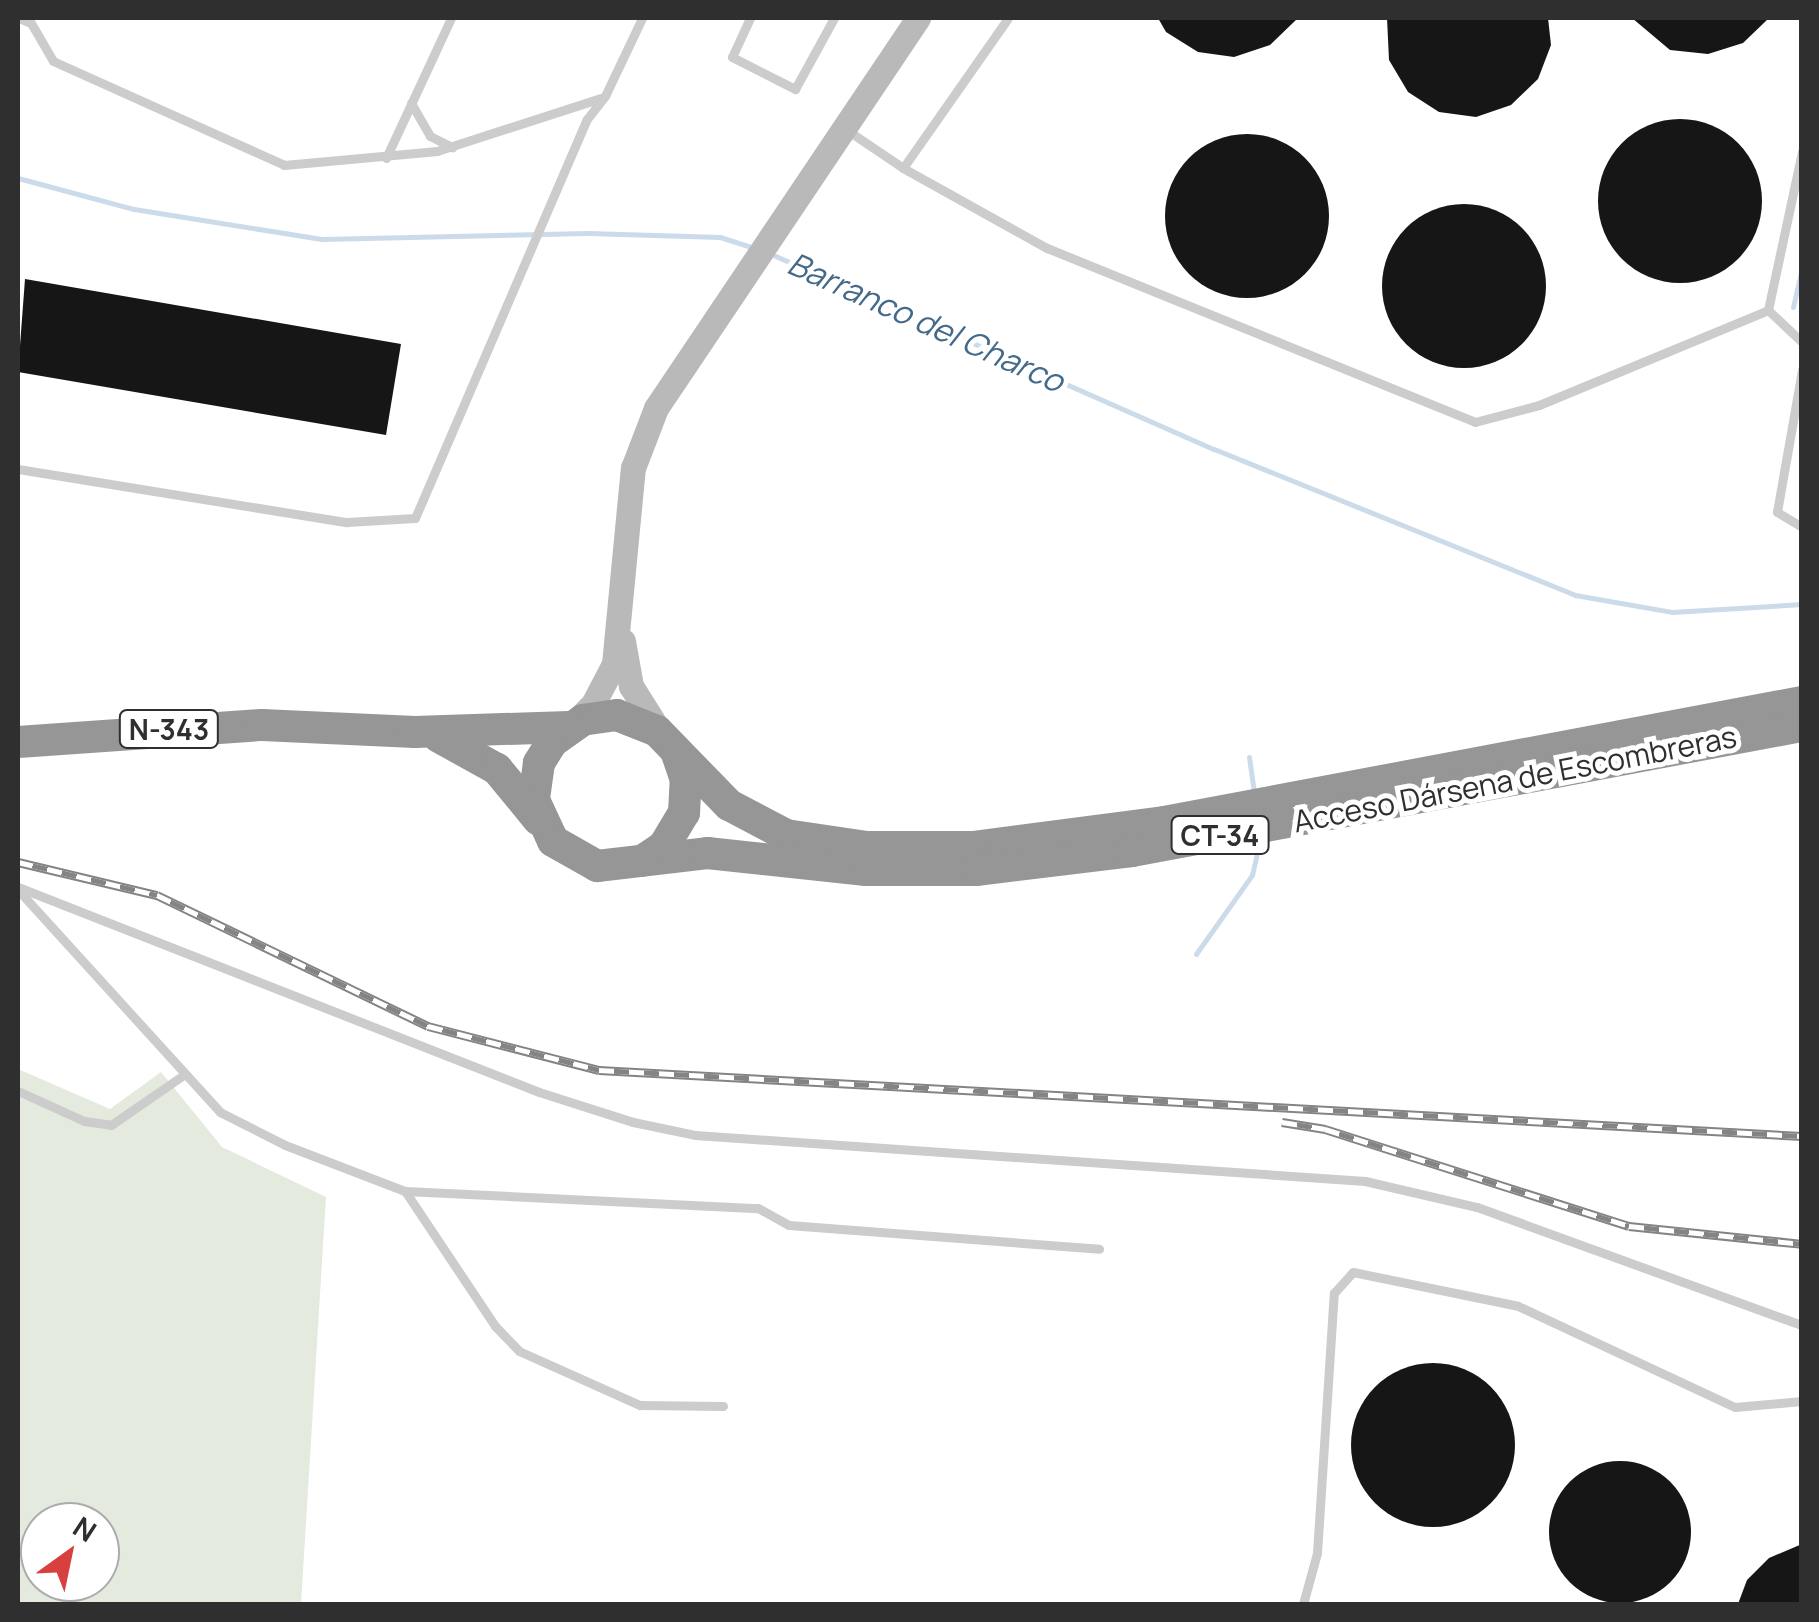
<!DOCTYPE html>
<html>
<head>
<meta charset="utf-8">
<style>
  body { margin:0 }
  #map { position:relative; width:1819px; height:1622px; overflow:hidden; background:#fff; font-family:Manrope,sans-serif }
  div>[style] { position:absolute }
  .green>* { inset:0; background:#e4ebde }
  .stream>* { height:5px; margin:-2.5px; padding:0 2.5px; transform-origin:2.5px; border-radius:2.5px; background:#ccdbe9 }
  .building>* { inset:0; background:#161616 }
  .round { border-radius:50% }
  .lane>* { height:9px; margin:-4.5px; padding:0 4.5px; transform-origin:4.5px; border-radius:4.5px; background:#ccc }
  .secondary>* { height:25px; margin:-12.5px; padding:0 12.5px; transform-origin:12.5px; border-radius:12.5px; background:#b9b9b9 }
  .highway>* { height:32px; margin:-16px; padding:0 16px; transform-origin:16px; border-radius:16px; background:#969696 }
  .rail>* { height:9px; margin-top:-4.5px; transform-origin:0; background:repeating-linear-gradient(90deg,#fff 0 15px,#848484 0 30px); box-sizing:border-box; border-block:2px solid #848484 }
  span { translate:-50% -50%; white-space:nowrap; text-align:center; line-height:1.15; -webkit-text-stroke:10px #fff; paint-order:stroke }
  .shield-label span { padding:2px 8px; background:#fff; border:2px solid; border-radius:8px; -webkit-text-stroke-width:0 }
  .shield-label { font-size:28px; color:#2f2f2f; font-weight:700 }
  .street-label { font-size:30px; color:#2f2f2f }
  .water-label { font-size:32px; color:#43698b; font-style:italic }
  .frame { position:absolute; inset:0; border:20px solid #2f2f2f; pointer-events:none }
  .north { position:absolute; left:20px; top:1502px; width:100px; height:100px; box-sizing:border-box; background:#fff; border:2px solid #acacac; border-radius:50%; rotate:33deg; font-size:28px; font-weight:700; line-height:40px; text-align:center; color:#2f2f2f }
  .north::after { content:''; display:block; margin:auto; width:35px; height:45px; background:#d7403f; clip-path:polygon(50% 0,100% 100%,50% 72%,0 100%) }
</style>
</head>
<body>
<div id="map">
  <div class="green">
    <div style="clip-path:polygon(evenodd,18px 1069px,110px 1109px,161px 1072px,222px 1147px,326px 1197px,301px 1604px,18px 1604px,18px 1069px,40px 1522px,100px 1522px,100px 1582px,40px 1582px,40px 1522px)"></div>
  </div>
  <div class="stream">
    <div style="left:18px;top:178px;width:120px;rotate:15deg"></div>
    <div style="left:134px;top:209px;width:190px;rotate:9.1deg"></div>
    <div style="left:322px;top:239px;width:266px;rotate:-1.3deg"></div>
    <div style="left:588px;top:233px;width:132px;rotate:1.7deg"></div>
    <div style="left:720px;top:237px;width:38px;rotate:18deg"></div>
    <div style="left:771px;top:254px;width:484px;rotate:23.8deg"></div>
    <div style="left:1214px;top:449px;width:389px;rotate:22deg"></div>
    <div style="left:1575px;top:595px;width:98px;rotate:9.9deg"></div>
    <div style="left:1672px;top:612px;width:130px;rotate:-3.5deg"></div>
    <div style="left:1793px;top:307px;width:39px;rotate:-77deg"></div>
    <div style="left:1249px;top:757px;width:37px;rotate:82deg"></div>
    <div style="left:1196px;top:954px;width:97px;rotate:-54.7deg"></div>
    <div style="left:1252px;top:875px;width:36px;rotate:-77deg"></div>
  </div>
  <div class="building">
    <div style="clip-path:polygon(1158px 18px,1298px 18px,1270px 45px,1234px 57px,1198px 52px,1166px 32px)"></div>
    <div style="clip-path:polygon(1387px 18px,1548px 18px,1551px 45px,1538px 79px,1511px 105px,1476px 117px,1439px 112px,1408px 92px,1389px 60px)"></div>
    <div style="clip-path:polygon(1632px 18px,1769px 18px,1743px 43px,1708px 54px,1670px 50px)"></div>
    <div class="round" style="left:1598px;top:119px;width:164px;height:164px"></div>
    <div class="round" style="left:1165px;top:134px;width:164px;height:164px"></div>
    <div class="round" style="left:1382px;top:204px;width:164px;height:164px"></div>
    <div style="clip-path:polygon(25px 279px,401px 344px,386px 435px,18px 372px)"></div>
    <div class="round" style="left:1351px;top:1363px;width:164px;height:164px"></div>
    <div class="round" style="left:1549px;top:1461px;width:142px;height:142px"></div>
    <div style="clip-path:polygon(1802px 1544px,1802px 1604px,1738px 1604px,1747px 1580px,1769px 1558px)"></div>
  </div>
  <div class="lane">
    <div style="left:19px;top:18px;width:13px;rotate:23deg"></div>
    <div style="left:31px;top:23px;width:44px;rotate:59.9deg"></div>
    <div style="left:53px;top:61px;width:253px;rotate:24.2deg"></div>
    <div style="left:284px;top:165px;width:154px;rotate:-5.2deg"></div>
    <div style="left:437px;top:151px;width:172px;rotate:-17.9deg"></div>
    <div style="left:750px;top:18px;width:43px;rotate:114.8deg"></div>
    <div style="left:732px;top:57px;width:71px;rotate:26.9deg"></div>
    <div style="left:795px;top:89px;width:81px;rotate:-61.2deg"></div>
    <div style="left:411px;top:103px;width:38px;rotate:60deg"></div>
    <div style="left:430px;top:136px;width:25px;rotate:27deg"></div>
    <div style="left:844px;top:128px;width:71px;rotate:34.1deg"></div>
    <div style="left:903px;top:168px;width:183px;rotate:-55deg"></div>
    <div style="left:386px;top:158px;width:154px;rotate:-65.1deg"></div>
    <div style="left:903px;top:168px;width:165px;rotate:29.1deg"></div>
    <div style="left:1047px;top:248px;width:462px;rotate:22.1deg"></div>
    <div style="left:1475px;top:422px;width:66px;rotate:-14.9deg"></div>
    <div style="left:1539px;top:405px;width:248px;rotate:-22.5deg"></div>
    <div style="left:1768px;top:310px;width:162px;rotate:-77.9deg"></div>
    <div style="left:1768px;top:310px;width:47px;rotate:43.3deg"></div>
    <div style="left:1802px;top:370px;width:144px;rotate:100deg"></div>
    <div style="left:1777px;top:512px;width:29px;rotate:31deg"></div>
    <div style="left:18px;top:469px;width:333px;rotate:9.2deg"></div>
    <div style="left:347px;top:522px;width:68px;rotate:-3.4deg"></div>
    <div style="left:415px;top:518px;width:434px;rotate:-66.7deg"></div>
    <div style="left:587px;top:119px;width:29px;rotate:-52deg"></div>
    <div style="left:605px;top:96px;width:86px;rotate:-64.6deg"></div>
    <div style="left:18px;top:887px;width:560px;rotate:21.48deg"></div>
    <div style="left:539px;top:1092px;width:99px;rotate:17.7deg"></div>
    <div style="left:633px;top:1122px;width:63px;rotate:11.8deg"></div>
    <div style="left:695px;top:1135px;width:672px;rotate:3.93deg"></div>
    <div style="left:1365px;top:1181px;width:115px;rotate:13.1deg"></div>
    <div style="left:1477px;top:1207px;width:346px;rotate:20deg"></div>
    <div style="left:19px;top:891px;width:299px;rotate:47.7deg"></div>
    <div style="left:220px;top:1112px;width:73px;rotate:26.9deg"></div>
    <div style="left:285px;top:1145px;width:129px;rotate:21deg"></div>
    <div style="left:405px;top:1191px;width:353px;rotate:2.8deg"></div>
    <div style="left:758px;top:1208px;width:35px;rotate:29deg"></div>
    <div style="left:789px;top:1225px;width:311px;rotate:4.4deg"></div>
    <div style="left:18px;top:1091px;width:72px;rotate:24.4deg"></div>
    <div style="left:84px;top:1121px;width:27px;rotate:8deg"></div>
    <div style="left:111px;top:1125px;width:90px;rotate:-34.6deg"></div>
    <div style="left:405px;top:1191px;width:162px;rotate:56.3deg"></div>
    <div style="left:495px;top:1326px;width:35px;rotate:46deg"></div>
    <div style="left:519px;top:1351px;width:133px;rotate:24.1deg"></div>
    <div style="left:640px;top:1405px;width:83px;rotate:0.7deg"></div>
    <div style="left:1303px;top:1604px;width:53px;rotate:-74.6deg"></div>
    <div style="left:1317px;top:1553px;width:261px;rotate:-86.3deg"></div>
    <div style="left:1334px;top:1293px;width:28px;rotate:-48deg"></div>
    <div style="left:1353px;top:1272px;width:168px;rotate:11.6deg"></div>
    <div style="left:1518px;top:1306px;width:239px;rotate:25deg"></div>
    <div style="left:1735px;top:1407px;width:67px;rotate:-5.1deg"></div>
  </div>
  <div class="secondary">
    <div style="left:623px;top:641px;width:46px;rotate:79.9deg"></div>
    <div style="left:631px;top:686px;width:54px;rotate:57.8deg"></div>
    <div style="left:571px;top:726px;width:31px;rotate:-45deg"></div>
    <div style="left:593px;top:704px;width:45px;rotate:-62.3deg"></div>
    <div style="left:614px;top:664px;width:197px;rotate:-84.5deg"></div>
    <div style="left:633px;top:468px;width:64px;rotate:-69deg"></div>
    <div style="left:656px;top:408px;width:470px;rotate:-56.1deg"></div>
  </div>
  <div class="highway">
    <div style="left:1802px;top:702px;width:649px;rotate:169.35deg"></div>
    <div style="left:1164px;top:822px;width:191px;rotate:172.5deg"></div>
    <div style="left:975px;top:847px;width:108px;rotate:180deg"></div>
    <div style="left:867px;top:847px;width:82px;rotate:-171.6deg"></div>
    <div style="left:786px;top:835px;width:64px;rotate:-152.2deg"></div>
    <div style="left:729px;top:805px;width:103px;rotate:-134.2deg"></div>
    <div style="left:657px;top:731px;width:43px;rotate:-158.2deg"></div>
    <div style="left:617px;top:715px;width:34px;rotate:172deg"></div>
    <div style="left:583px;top:720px;width:38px;rotate:145deg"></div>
    <div style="left:552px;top:742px;width:25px;rotate:122deg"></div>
    <div style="left:539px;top:763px;width:37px;rotate:98deg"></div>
    <div style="left:534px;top:800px;width:45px;rotate:65.1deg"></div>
    <div style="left:553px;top:841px;width:51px;rotate:29.6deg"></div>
    <div style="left:597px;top:866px;width:111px;rotate:-6.7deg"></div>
    <div style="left:707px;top:853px;width:160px;rotate:6.1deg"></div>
    <div style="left:866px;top:870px;width:110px"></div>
    <div style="left:976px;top:870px;width:157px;rotate:-6.9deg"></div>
    <div style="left:1132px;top:851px;width:682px;rotate:-10.57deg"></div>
    <div style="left:439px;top:737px;width:66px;rotate:28.9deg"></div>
    <div style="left:497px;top:769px;width:65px;rotate:50.6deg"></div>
    <div style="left:18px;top:742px;width:245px;rotate:-4deg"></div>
    <div style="left:262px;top:725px;width:153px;rotate:2.6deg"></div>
    <div style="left:415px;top:732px;width:154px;rotate:-1.9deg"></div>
    <div style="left:642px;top:861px;width:27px;rotate:-34deg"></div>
    <div style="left:664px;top:846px;width:39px;rotate:-59deg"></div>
    <div style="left:684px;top:813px;width:33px;rotate:-87deg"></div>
    <div style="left:686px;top:780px;width:28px;rotate:-109deg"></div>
  </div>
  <div class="rail">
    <div style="left:18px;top:862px;width:143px;rotate:13.4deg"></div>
    <div style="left:157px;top:895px;width:301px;rotate:25.8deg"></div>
    <div style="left:428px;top:1026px;width:177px;rotate:14.4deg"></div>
    <div style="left:599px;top:1070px;width:1205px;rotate:3.14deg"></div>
    <div style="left:1282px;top:1122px;width:44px;rotate:9.2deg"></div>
    <div style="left:1325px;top:1129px;width:319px;rotate:17.7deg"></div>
    <div style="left:1629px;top:1226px;width:174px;rotate:5.9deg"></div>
  </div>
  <div class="shield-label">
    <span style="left:169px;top:729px">N-343</span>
    <span style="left:1220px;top:835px">CT-34</span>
  </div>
  <div class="street-label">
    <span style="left:1515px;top:779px;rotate:-11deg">Acceso Dársena de Escombreras</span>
  </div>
  <div class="water-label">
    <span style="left:926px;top:322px;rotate:24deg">Barranco del Charco</span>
  </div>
  <div class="frame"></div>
  <div class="north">N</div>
</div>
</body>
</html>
